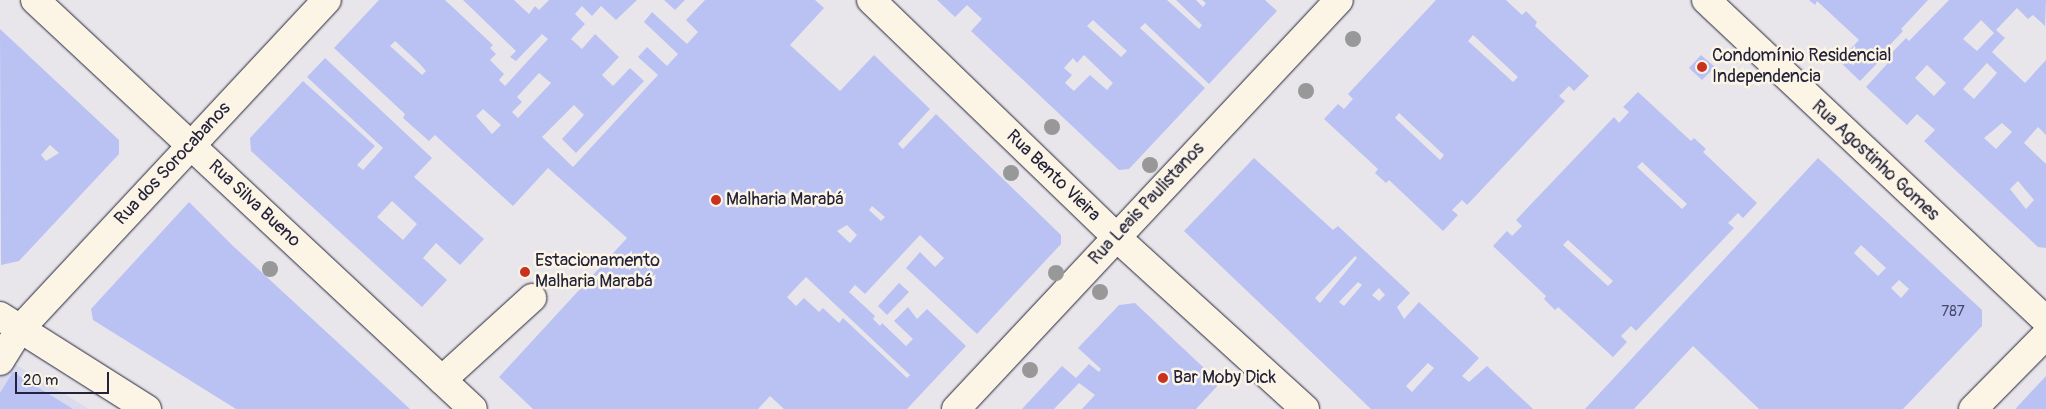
<!DOCTYPE html>
<html>
<head>
<meta charset="utf-8">
<style>
  body { margin:0 }
  #map { position:relative; width:2046px; height:409px; overflow:hidden; background:#e8e6ea; font-family:Pangolin,sans-serif }
  div>[style] { position:absolute }
  .built>* { inset:0; background:#dadbed }
  .building>* { inset:0; background:#bac2f4 }
  .roads { filter:drop-shadow(0 0 1px #22223b) drop-shadow(0 0 1px #22223b) }
  .minor>* { height:28px; margin:-14px; padding:0 14px; transform-origin:14px; border-radius:14px; background:#fcf5e5 }
  .major>* { height:28px; margin:-14px; padding:0 14px; transform-origin:14px; border-radius:14px; background:#fcf5e5 }
  .trees>* { width:16px; height:16px; margin:-8px; border-radius:50%; background:#979897 }
  .dots>* { width:14px; height:14px; translate:-50% -50%; box-sizing:border-box; border:2px solid #fcf5e5; border-radius:50% }
  span { translate:-50% -50%; white-space:nowrap; text-align:center; line-height:1.15; -webkit-text-stroke:5px #fcf5e5; paint-order:stroke }
  .number-label { font-size:15px; color:#484a69 }
  .number-label span { -webkit-text-stroke-width:0 }
  .poi-label { font-size:18px; color:#22223b }
  .left { translate:0 -50%; text-align:left }
  .street-label { font-size:18px; color:#22223b }
  .scale { position:absolute; left:15px; top:372px; width:94px; height:22px; box-sizing:border-box; border:2px solid #22223b; border-top:0; padding-left:6px; font-size:15px; line-height:18px; white-space:nowrap; color:#22223b; -webkit-text-stroke:4px #fcf5e5; paint-order:stroke }
</style>
</head>
<body>
<div id="map">
  <div class="built">
    <div style="clip-path:polygon(0 355px,89px 409px,0 409px)"></div>
  </div>
  <div class="building">
    <div style="clip-path:polygon(evenodd,379px 0,445px 0,493px 45px,490px 48px,496px 54px,490px 60px,504px 74px,499px 80px,505px 86px,548px 39px,542px 34px,516px 61px,510px 57px,516px 51px,463px 0,514px 0,529px 14px,535px 6px,539px 10px,549px 0,637px 0,616px 20px,601px 6px,592px 16px,582px 6px,575px 14px,585px 24px,571px 39px,582px 49px,595px 34px,619px 57px,602px 75px,613px 86px,630px 68px,644px 81px,576px 153px,562px 139px,584px 115px,574px 105px,542px 137px,573px 167px,658px 75px,638px 57px,647px 47px,667px 66px,678px 54px,644px 22px,652px 12px,687px 44px,698px 32px,686px 20px,705px 0,815px 0,824px 8px,790px 45px,840px 91px,874px 55px,930px 109px,898px 144px,903px 149px,936px 114px,1061px 235px,1061px 244px,977px 334px,906px 268px,920px 252px,935px 267px,944px 258px,920px 235px,865px 294px,855px 285px,849px 292px,875px 316px,873px 319px,880px 326px,882px 323px,906px 346px,913px 339px,894px 321px,908px 307px,917px 319px,927px 309px,966px 346px,907px 409px,784px 409px,770px 396px,758px 409px,533px 409px,499px 377px,627px 238px,548px 168px,513px 206px,435px 135px,429px 141px,403px 118px,405px 114px,334px 48px,379px 0,395px 41px,418px 62px,426px 71px,422px 75px,390px 46px,395px 41px,379px 0,539px 73px,551px 83px,518px 118px,512px 112px,522px 102px,517px 97px,539px 73px,379px 0,483px 109px,501px 125px,492px 134px,476px 116px,483px 109px,379px 0,872px 206px,885px 217px,881px 221px,869px 210px,872px 206px,379px 0,847px 225px,857px 235px,850px 243px,837px 231px,847px 225px,379px 0,806px 277px,910px 375px,907px 378px,843px 318px,839px 323px,823px 308px,819px 312px,804px 298px,796px 306px,787px 297px,806px 277px)"></div>
    <div style="clip-path:polygon(664px 0,685px 0,675px 10px)"></div>
    <div style="clip-path:polygon(evenodd,937px 0,1167px 0,1199px 29px,1202px 25px,1176px 0,1196px 0,1203px 7px,1206px 3px,1202px 0,1265px 0,1277px 11px,1209px 84px,1145px 23px,1140px 28px,1205px 88px,1129px 169px,1119px 170px,971px 31px,982px 19px,967px 5px,955px 17px,937px 0,1093px 20px,1127px 51px,1121px 57px,1087px 26px,1093px 20px,937px 0,1084px 55px,1113px 83px,1107px 90px,1090px 75px,1074px 91px,1065px 83px,1072px 75px,1064px 68px,1073px 58px,1077px 63px,1084px 55px)"></div>
    <div style="clip-path:polygon(evenodd,1436px 0,1506px 0,1522px 15px,1526px 11px,1537px 22px,1535px 26px,1589px 76px,1574px 91px,1569px 86px,1559px 96px,1565px 101px,1467px 205px,1462px 200px,1452px 210px,1458px 215px,1443px 231px,1389px 180px,1386px 183px,1375px 173px,1378px 169px,1324px 119px,1338px 104px,1344px 109px,1353px 99px,1348px 94px,1436px 0,1473px 35px,1518px 77px,1513px 82px,1468px 41px,1473px 35px,1436px 0,1399px 113px,1444px 155px,1440px 160px,1395px 118px,1399px 113px)"></div>
    <div style="clip-path:polygon(1809px 0,1928px 0,1901px 29px,1903px 31px,1888px 47px,1891px 49px,1860px 81px,1839px 61px,1859px 40px,1817px 1px,1815px 5px)"></div>
    <div style="clip-path:polygon(evenodd,1949px 0,2046px 0,2045px 26px,2033px 15px,2028px 19px,2017px 8px,1996px 30px,2005px 38px,1992px 52px,2025px 83px,2046px 60px,2046px 135px,2038px 127px,2024px 143px,2046px 164px,2046px 248px,2038px 247px,1924px 141px,1935px 130px,1917px 114px,1907px 125px,1866px 87px,1888px 63px,1885px 60px,1906px 38px,1909px 41px,1949px 0,1981px 20px,1994px 33px,1977px 51px,1963px 39px,1981px 20px,1949px 0,1987px 63px,1997px 73px,1974px 99px,1963px 89px,1987px 63px,1949px 0,1927px 65px,1946px 83px,1934px 96px,1915px 78px,1927px 65px,1949px 0,2002px 123px,2012px 132px,1996px 149px,1984px 138px,2002px 123px,1949px 0,2018px 181px,2034px 200px,2026px 209px,2010px 189px,2018px 181px)"></div>
    <div style="clip-path:polygon(evenodd,0 29px,119px 140px,119px 154px,19px 261px,1px 265px,0 29px,50px 145px,59px 153px,46px 161px,41px 155px,50px 145px)"></div>
    <div style="clip-path:polygon(1701px 55px,1715px 67px,1702px 80px,1689px 68px)"></div>
    <div style="clip-path:polygon(evenodd,325px 58px,432px 158px,414px 177px,484px 239px,460px 265px,436px 243px,423px 258px,447px 280px,422px 307px,251px 151px,250px 138px,303px 81px,375px 146px,357px 165px,363px 170px,383px 148px,307px 77px,325px 58px,392px 201px,417px 224px,403px 240px,377px 217px,392px 201px)"></div>
    <div style="clip-path:polygon(evenodd,1638px 92px,1691px 141px,1694px 138px,1706px 149px,1703px 152px,1757px 203px,1743px 218px,1738px 213px,1728px 223px,1734px 228px,1636px 331px,1631px 326px,1621px 336px,1627px 342px,1613px 357px,1558px 307px,1555px 310px,1544px 299px,1546px 296px,1493px 246px,1507px 231px,1512px 236px,1522px 226px,1516px 220px,1614px 117px,1619px 123px,1629px 112px,1623px 107px,1638px 92px,1642px 162px,1687px 204px,1682px 209px,1637px 167px,1642px 162px,1638px 92px,1568px 240px,1613px 281px,1608px 286px,1563px 245px,1568px 240px)"></div>
    <div style="clip-path:polygon(evenodd,1254px 158px,1333px 230px,1338px 226px,1410px 293px,1397px 307px,1404px 319px,1419px 302px,1479px 358px,1462px 376px,1469px 382px,1487px 366px,1533px 409px,1371px 409px,1184px 231px,1254px 158px,1355px 256px,1357px 258px,1320px 303px,1315px 298px,1355px 256px,1254px 158px,1358px 282px,1362px 285px,1344px 306px,1339px 302px,1358px 282px,1254px 158px,1379px 288px,1385px 295px,1379px 301px,1372px 295px,1379px 288px,1254px 158px,1428px 363px,1434px 368px,1412px 392px,1406px 386px,1428px 363px)"></div>
    <div style="clip-path:polygon(evenodd,1818px 158px,1982px 310px,1982px 326px,1903px 409px,1759px 409px,1693px 346px,1634px 409px,1585px 409px,1818px 158px,1861px 245px,1886px 268px,1878px 276px,1854px 253px,1861px 245px,1818px 158px,1899px 280px,1909px 289px,1901px 298px,1891px 288px,1899px 280px)"></div>
    <div style="clip-path:polygon(189px 202px,232px 245px,410px 409px,236px 409px,93px 320px,91px 309px)"></div>
    <div style="clip-path:polygon(899px 283px,909px 292px,887px 315px,878px 306px)"></div>
    <div style="clip-path:polygon(1135px 303px,1220px 383px,1196px 409px,1082px 409px,1095px 395px,1079px 383px,1054px 409px,1022px 409px,1062px 366px,1076px 378px,1089px 364px,1099px 372px,1101px 369px,1078px 348px,1119px 305px)"></div>
    <div style="clip-path:polygon(13px 372px,73px 409px,0 409px,0 393px)"></div>
    <div style="clip-path:polygon(2046px 376px,2046px 409px,2016px 409px,2017px 407px)"></div>
  </div>
  <div class="roads">
    <div class="minor">
      <div style="left:871px;top:0;width:339px;rotate:44deg"></div>
      <div style="left:1115px;top:236px;width:257px;rotate:42.3deg"></div>
      <div style="left:1706px;top:0;width:467px;rotate:43.3deg"></div>
      <div style="left:0;top:361px;width:38px;rotate:-58deg"></div>
      <div style="left:20px;top:329px;width:450px;rotate:-47deg"></div>
      <div style="left:442px;top:380px;width:122px;rotate:-42.3deg"></div>
    </div>
    <div class="major">
      <div style="left:35px;top:0;width:599px;rotate:43.04deg"></div>
      <div style="left:0;top:316px;width:174px;rotate:32.3deg"></div>
      <div style="left:956px;top:409px;width:560px;rotate:-46.88deg"></div>
      <div style="left:1973px;top:409px;width:104px;rotate:-45.4deg"></div>
    </div>
  </div>
  <div class="trees">
    <div style="left:1353px;top:39px"></div>
    <div style="left:1306px;top:91px"></div>
    <div style="left:1052px;top:127px"></div>
    <div style="left:1150px;top:165px"></div>
    <div style="left:1011px;top:173px"></div>
    <div style="left:270px;top:269px"></div>
    <div style="left:1056px;top:273px"></div>
    <div style="left:1100px;top:292px"></div>
    <div style="left:1030px;top:370px"></div>
  </div>
  <div class="dots">
    <div style="left:1702px;top:67px;background:#c8321e"></div>
    <div style="left:716px;top:200px;background:#c8321e"></div>
    <div style="left:525px;top:272px;background:#c8321e"></div>
    <div style="left:1163px;top:378px;background:#c8321e"></div>
  </div>
  <div class="number-label">
    <span style="left:1953px;top:312px">787</span>
  </div>
  <div class="poi-label">
    <span class="left" style="left:1712px;top:67px">Condomínio Residencial<br>Independencia</span>
    <span class="left" style="left:726px;top:200px">Malharia Marabá</span>
    <span class="left" style="left:535px;top:272px">Estacionamento<br>Malharia Marabá</span>
    <span class="left" style="left:1173px;top:378px">Bar Moby Dick</span>
  </div>
  <div class="street-label">
    <span style="left:1875px;top:161px;rotate:43deg">Rua Agostinho Gomes</span>
    <span style="left:173px;top:164px;rotate:-47deg">Rua dos Sorocabanos</span>
    <span style="left:1053px;top:176px;rotate:44deg">Rua Bento Vieira</span>
    <span style="left:254px;top:204px;rotate:43deg">Rua Silva Bueno</span>
    <span style="left:1147px;top:204px;rotate:-47deg">Rua Leais Paulistanos</span>
  </div>
  <div class="scale">20 m</div>
</div>
</body>
</html>
